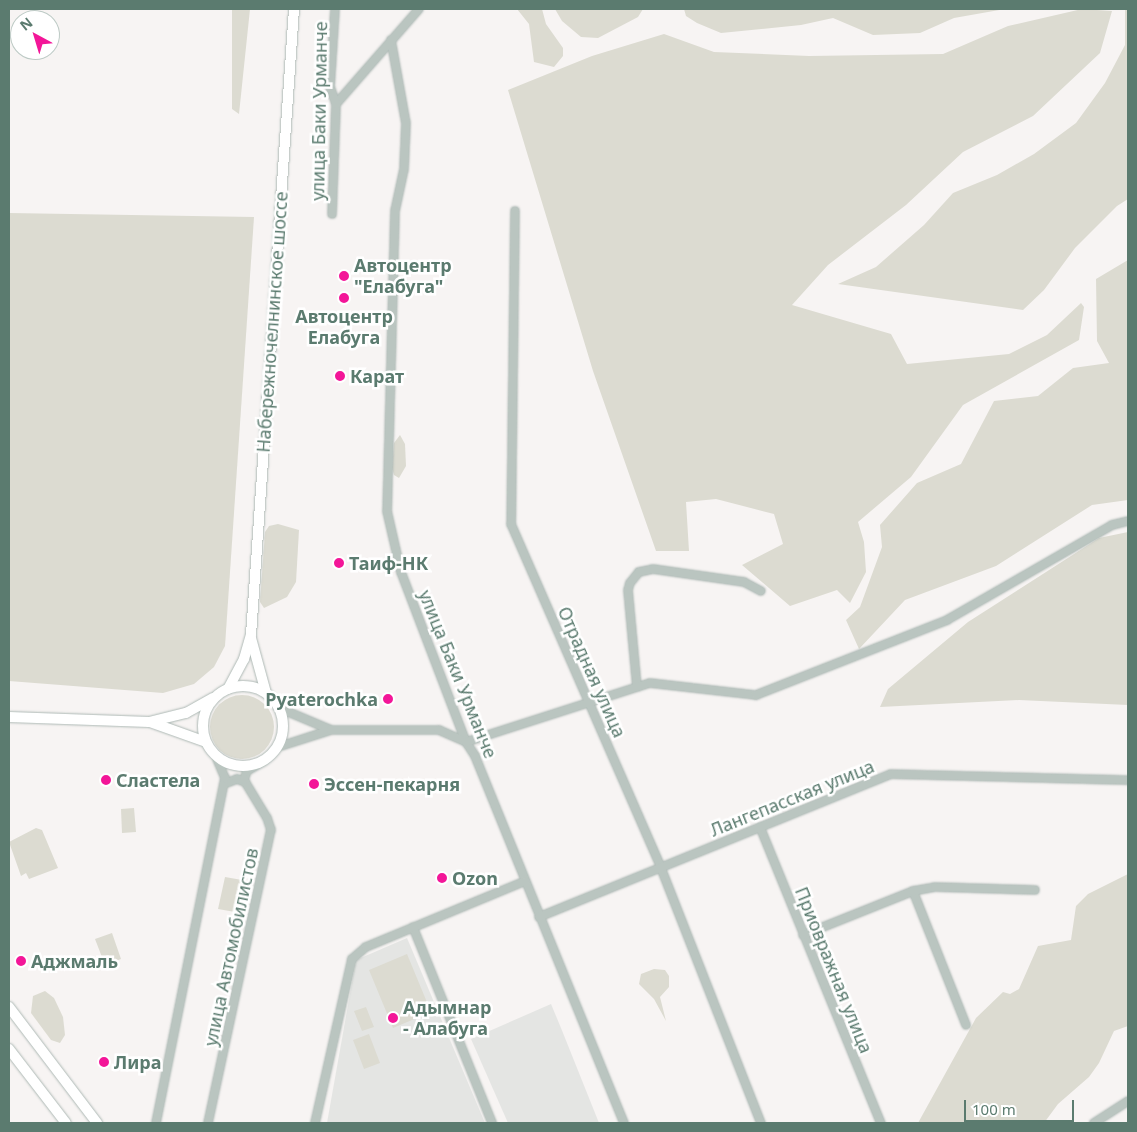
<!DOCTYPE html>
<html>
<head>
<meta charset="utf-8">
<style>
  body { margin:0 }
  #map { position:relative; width:1137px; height:1132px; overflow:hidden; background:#f7f4f3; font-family:"Noto Sans",sans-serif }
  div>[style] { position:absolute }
  .built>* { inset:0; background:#e4e5e3 }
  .green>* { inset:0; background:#dcdbd1 }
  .round { border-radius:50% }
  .roads { filter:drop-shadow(0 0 1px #aeb9b5) drop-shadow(0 0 1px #aeb9b5) }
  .minor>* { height:8px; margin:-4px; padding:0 4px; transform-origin:4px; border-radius:4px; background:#bac5c0 }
  .major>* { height:10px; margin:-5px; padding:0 5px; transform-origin:5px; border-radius:5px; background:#fff }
  .major>.ring { margin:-5px; padding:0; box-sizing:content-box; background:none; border:10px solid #fff; border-radius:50% }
  .dots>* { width:14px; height:14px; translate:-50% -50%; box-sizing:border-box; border:2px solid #fff; border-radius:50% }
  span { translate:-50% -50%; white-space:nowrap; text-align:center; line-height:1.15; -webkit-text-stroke:5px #fff; paint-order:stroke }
  .street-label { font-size:18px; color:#5b7b6f }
  .poi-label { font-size:18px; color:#5b7b6f; font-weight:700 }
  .left { translate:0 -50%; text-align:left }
  .right { translate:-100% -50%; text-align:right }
  .frame { position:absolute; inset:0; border:10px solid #5b7b6f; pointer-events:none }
  .north { position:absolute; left:10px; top:10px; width:50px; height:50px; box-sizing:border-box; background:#fff; border:1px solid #bdcac5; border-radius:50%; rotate:321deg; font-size:14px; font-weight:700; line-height:20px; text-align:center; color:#5b7b6f }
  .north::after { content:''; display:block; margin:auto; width:18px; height:22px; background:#f31698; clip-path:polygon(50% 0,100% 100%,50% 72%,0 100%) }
  .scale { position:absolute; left:964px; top:1100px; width:110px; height:22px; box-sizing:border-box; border:2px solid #5b7b6f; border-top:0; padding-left:6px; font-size:15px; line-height:18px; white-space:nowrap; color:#5b7b6f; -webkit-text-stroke:4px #fff; paint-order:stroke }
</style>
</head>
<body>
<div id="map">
  <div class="built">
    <div style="clip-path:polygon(407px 938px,485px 1123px,327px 1123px,356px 960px)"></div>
    <div style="clip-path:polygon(551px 1004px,561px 1028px,599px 1123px,508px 1123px,471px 1039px)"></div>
  </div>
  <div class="green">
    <div style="clip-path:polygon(232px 9px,250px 9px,239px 114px,232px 109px)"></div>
    <div style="clip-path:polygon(517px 9px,542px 9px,546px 24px,563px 48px,563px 56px,554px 67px,534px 62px,529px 24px)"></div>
    <div style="clip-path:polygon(555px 9px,643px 9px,638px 17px,598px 38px,581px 37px,562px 21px)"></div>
    <div style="clip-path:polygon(684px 9px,1005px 9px,954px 18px,920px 33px,873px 35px,833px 18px,801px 25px,721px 33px,697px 23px,686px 16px)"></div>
    <div style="clip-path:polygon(1082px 9px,1112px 11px,1100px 53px,1033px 116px,963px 152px,906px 205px,828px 265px,792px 305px,891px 334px,907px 364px,1009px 354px,1047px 335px,1081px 303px,1084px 307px,1079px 340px,963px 405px,911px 477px,858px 522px,864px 542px,866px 572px,850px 603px,837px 590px,790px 606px,742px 565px,783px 544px,774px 514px,716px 499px,686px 502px,689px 551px,656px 551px,593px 371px,508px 90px,592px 56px,664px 34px,714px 52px,809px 56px,943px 54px,1008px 26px)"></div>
    <div style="clip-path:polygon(1125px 9px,1128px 9px,1128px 199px,1117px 206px,1075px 248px,1044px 290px,1023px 310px,838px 284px,876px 267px,924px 225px,953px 193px,997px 175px,1034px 154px,1076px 123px,1105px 83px,1125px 45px)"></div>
    <div style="clip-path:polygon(9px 213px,254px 217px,225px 646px,214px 667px,194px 684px,163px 693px,9px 681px)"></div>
    <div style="clip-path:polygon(1128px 260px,1128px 500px,1092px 505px,996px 566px,905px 600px,859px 649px,846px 620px,860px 607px,882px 547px,880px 525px,917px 483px,961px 464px,994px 401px,1038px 396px,1073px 368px,1109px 363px,1097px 341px,1096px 279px)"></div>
    <div style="clip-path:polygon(400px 435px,405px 444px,406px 466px,399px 478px,394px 475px,392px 468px,394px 443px)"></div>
    <div style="clip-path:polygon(278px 524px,299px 530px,296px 582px,287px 597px,264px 608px,260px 602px,265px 532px,269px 526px)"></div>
    <div style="clip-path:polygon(1128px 532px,1128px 705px,1019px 700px,880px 707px,888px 689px,968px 622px,1099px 538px)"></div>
    <div class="round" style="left:210px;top:695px;width:64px;height:64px"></div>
    <div style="clip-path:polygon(134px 808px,136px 832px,122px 833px,121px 809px)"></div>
    <div style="clip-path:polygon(36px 828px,42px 830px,58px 868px,29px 879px,26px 873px,21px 876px,9px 842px)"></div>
    <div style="clip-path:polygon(1128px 874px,1128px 1026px,1114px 1031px,1099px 1063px,1089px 1077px,1058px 1104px,1044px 1123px,918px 1123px,976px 1018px,1003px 992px,1010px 994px,1019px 989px,1038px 946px,1071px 940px,1076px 906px,1088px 894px)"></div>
    <div style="clip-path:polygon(225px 877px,242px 880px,235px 912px,218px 909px)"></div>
    <div style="clip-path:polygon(112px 933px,121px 959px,105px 965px,95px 939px)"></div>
    <div style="clip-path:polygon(407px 954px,431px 1012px,393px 1028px,369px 970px)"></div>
    <div style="clip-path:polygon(654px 969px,665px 970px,669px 976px,669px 987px,660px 997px,666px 1021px,654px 999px,639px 984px,641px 974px)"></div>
    <div style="clip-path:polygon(45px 991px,54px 998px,63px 1017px,65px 1035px,60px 1043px,51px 1040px,31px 1013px,33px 996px)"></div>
    <div style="clip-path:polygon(366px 1007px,374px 1027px,362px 1031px,354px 1011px)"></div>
    <div style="clip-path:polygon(369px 1034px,380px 1063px,364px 1069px,353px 1040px)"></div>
  </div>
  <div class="roads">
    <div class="minor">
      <div style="left:391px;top:40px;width:84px;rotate:79.8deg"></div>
      <div style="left:406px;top:123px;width:46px;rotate:92.5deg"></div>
      <div style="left:404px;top:169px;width:43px;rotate:102.1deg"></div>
      <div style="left:395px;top:211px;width:300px;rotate:91.5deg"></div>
      <div style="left:387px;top:511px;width:63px;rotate:77.1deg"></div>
      <div style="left:401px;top:572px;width:182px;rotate:69.1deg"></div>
      <div style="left:466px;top:742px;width:17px;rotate:57deg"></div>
      <div style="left:475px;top:756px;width:396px;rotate:67.9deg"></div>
      <div style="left:336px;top:104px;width:126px;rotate:-48.9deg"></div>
      <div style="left:515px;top:211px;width:313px;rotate:90.7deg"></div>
      <div style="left:511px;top:524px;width:375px;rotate:66.4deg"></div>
      <div style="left:661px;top:868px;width:274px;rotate:68.6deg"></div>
      <div style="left:332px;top:214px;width:110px;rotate:-87.9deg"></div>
      <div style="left:336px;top:104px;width:18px;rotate:-109deg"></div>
      <div style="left:330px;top:87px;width:78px;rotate:-86.3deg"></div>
      <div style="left:637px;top:687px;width:97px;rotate:-95.3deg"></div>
      <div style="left:628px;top:590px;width:7px;rotate:-74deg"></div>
      <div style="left:630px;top:583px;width:14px;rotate:-51deg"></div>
      <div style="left:639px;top:572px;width:14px;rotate:-12deg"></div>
      <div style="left:653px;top:569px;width:92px;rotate:8.1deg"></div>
      <div style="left:744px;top:582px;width:19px;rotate:28deg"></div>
      <div style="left:279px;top:708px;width:56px;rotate:22.9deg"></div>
      <div style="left:278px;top:747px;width:56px;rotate:-17.8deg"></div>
      <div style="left:331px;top:730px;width:108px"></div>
      <div style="left:439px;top:730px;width:30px;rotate:24deg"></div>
      <div style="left:466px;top:742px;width:193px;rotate:-17.8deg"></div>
      <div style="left:650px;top:683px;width:107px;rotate:6.5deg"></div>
      <div style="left:756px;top:695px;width:205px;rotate:-21.4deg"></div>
      <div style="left:947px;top:620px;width:190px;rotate:-29.9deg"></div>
      <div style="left:1112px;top:525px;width:16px;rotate:-14deg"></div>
      <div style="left:224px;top:784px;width:14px;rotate:-21deg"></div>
      <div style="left:237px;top:779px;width:9px;rotate:21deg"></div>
      <div style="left:760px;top:827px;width:320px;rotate:67.8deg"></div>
      <div style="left:913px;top:891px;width:144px;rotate:68.4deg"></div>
      <div style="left:539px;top:917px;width:380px;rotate:-22.1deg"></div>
      <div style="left:891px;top:774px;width:237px;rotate:1.5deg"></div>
      <div style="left:413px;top:927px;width:211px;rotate:68deg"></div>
      <div style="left:803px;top:935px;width:118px;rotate:-21.8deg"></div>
      <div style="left:913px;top:891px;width:22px;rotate:-10deg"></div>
      <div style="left:935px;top:887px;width:100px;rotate:1.7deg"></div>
      <div style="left:156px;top:1123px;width:352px;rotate:-78.7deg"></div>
      <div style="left:225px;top:778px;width:25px;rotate:-113deg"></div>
      <div style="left:208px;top:1123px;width:300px;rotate:-77.9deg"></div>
      <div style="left:271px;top:830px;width:13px;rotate:-108deg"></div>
      <div style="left:267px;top:818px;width:44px;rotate:-121.2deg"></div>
      <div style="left:244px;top:780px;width:9px;rotate:-72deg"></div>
      <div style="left:247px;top:771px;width:20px;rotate:-30deg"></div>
      <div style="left:315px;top:1123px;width:168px;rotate:-77.3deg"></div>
      <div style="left:352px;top:959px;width:18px;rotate:-41deg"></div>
      <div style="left:366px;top:947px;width:172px;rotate:-22.5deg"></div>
      <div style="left:1094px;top:1123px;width:40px;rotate:-32.9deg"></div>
    </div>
    <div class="major">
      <div style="left:251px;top:638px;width:57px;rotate:74.7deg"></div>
      <div class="ring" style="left:203px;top:686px;width:70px;height:70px"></div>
      <div style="left:228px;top:689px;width:34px;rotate:-62deg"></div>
      <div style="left:244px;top:659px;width:25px;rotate:-74deg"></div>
      <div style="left:251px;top:635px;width:627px;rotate:-86.07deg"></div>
      <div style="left:9px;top:717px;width:140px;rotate:2deg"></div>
      <div style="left:149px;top:722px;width:38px;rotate:-14deg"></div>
      <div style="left:186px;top:713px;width:31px;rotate:-29deg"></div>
      <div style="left:150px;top:722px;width:59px;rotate:19.7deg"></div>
      <div style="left:9px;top:1007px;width:146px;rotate:52.8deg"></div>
      <div style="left:9px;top:1049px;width:93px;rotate:52.4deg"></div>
    </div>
  </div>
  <div class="dots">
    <div style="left:344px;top:276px;background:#f31698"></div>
    <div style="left:344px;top:298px;background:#f31698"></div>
    <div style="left:340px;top:376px;background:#f31698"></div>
    <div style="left:339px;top:563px;background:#f31698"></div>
    <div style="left:388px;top:699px;background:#f31698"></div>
    <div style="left:106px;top:780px;background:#f31698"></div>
    <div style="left:314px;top:784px;background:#f31698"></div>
    <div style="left:442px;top:878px;background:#f31698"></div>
    <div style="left:21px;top:961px;background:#f31698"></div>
    <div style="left:393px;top:1018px;background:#f31698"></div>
    <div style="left:104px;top:1062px;background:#f31698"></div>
  </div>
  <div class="street-label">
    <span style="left:319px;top:111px;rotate:-89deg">улица Баки Урманче</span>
    <span style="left:272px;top:322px;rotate:-86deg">Набережночелнинское шоссе</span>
    <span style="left:592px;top:672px;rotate:66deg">Отрадная улица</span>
    <span style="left:458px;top:674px;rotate:68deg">улица Баки Урманче</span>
    <span style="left:792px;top:798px;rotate:-22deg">Лангепасская улица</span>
    <span style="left:231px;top:947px;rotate:-78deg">улица Автомобилистов</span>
    <span style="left:834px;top:970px;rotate:68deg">Приовражная улица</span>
  </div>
  <div class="poi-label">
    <span class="left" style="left:354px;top:276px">Автоцентр<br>"Елабуга"</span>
    <span style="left:344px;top:327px">Автоцентр<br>Елабуга</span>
    <span class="left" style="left:350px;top:376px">Карат</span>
    <span class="left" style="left:349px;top:563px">Таиф-НК</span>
    <span class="right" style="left:378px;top:699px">Pyaterochka</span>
    <span class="left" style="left:116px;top:780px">Сластела</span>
    <span class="left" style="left:324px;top:784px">Эссен-пекарня</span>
    <span class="left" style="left:452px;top:878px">Ozon</span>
    <span class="left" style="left:31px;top:961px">Аджмаль</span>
    <span class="left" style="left:403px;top:1018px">Адымнар<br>- Алабуга</span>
    <span class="left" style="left:114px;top:1062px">Лира</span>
  </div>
  <div class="frame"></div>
  <div class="north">N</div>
  <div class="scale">100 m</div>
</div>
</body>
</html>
